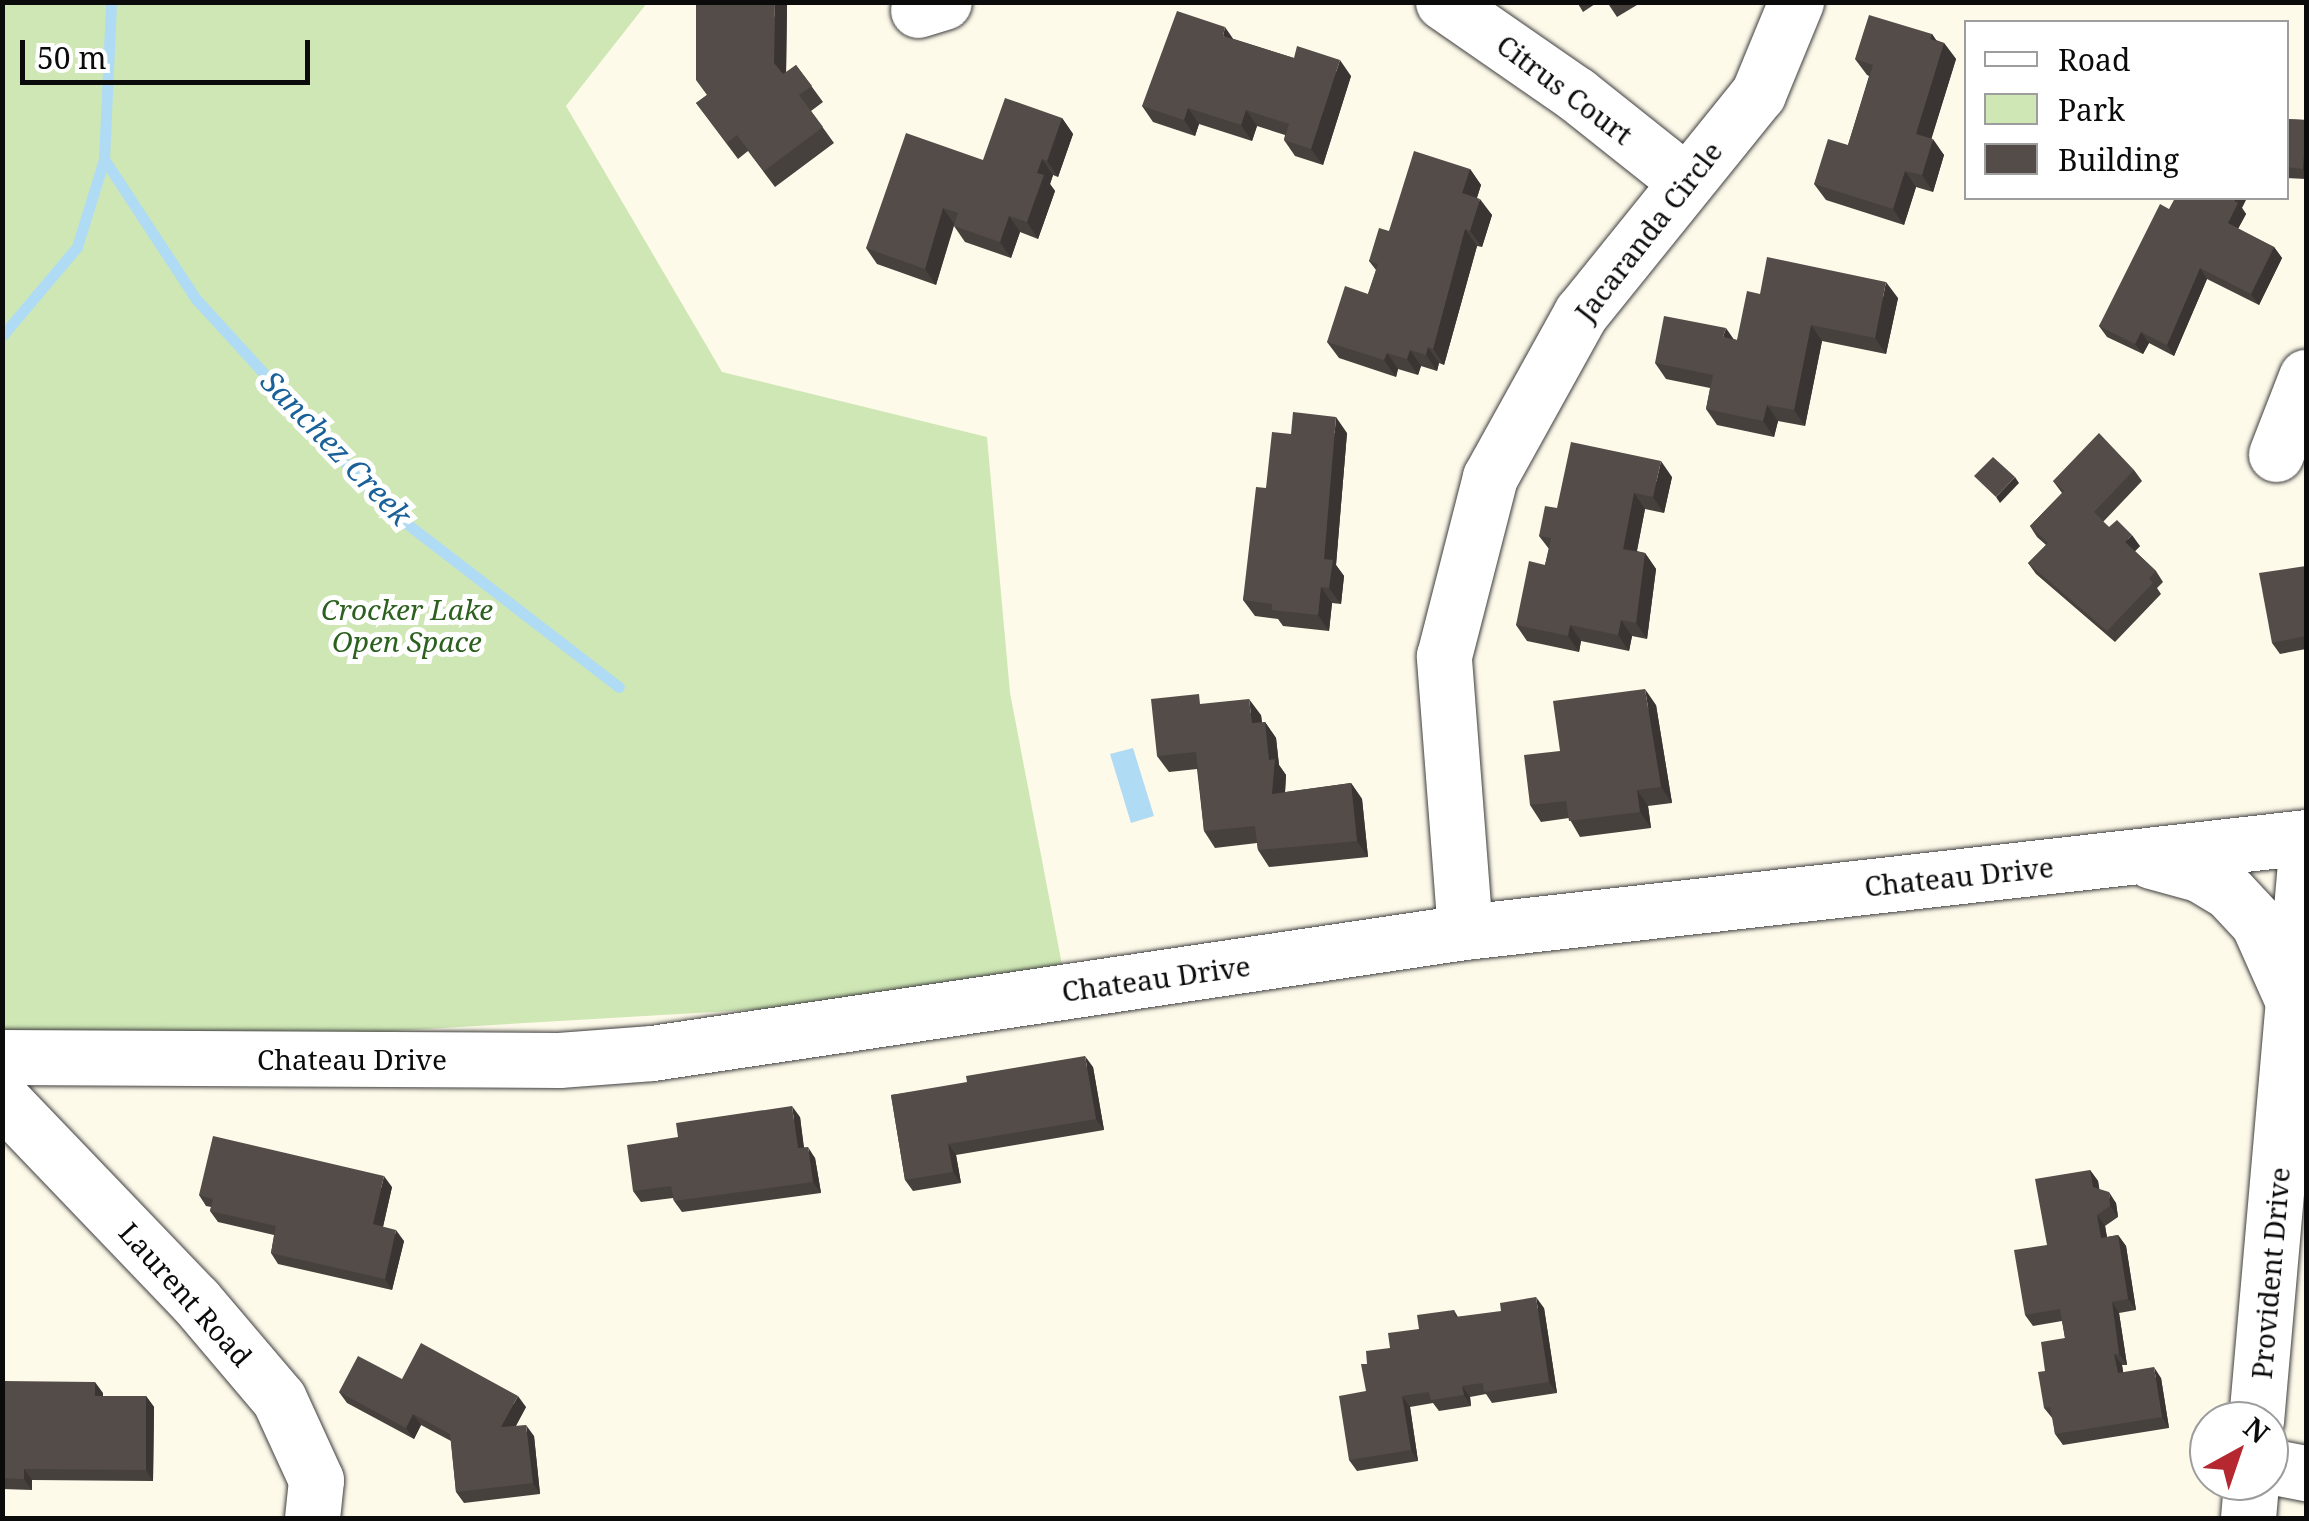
<!DOCTYPE html>
<html>
<head>
<meta charset="utf-8">
<style>
  body { margin:0 }
  #map { position:relative; width:2309px; height:1521px; overflow:hidden; background:#fefaea; font-family:"Noto Serif",serif }
  div>[style] { position:absolute }
  .green>* { inset:0; background:#cfe7b5 }
  .water>* { inset:0; background:#b0dbf4 }
  .stream>* { height:11px; margin:-5.5px; padding:0 5.5px; transform-origin:5.5px; border-radius:5.5px; background:#b0dbf4 }
  .roads { filter:drop-shadow(0 0 2px #3e3e3e) drop-shadow(0 0 2px #3e3e3e) }
  .minor>* { height:55px; margin:-27.5px; padding:0 27.5px; transform-origin:27.5px; border-radius:27.5px; background:#fff }
  .wall>* { inset:0; background:#47413e }
  .shaded-wall>* { inset:0; background:#3a3532 }
  .building>* { inset:0; background:#534c48 }
  span { translate:-50% -50%; white-space:nowrap; text-align:center; line-height:1.15; -webkit-text-stroke:10px #fff; paint-order:stroke }
  .street-label { font-size:28px; color:#0b0b0b }
  .park-label { font-size:28px; color:#2c601e; font-style:italic }
  .water-label { font-size:30px; color:#196198; font-style:italic }
  .frame { position:absolute; inset:0; border:5px solid #0b0b0b; pointer-events:none }
  .legend { position:absolute; left:1964px; top:20px; width:325px; height:180px; box-sizing:border-box; background:#fff; border:2px solid #9d9d9d; margin:0; padding:12px 18px; list-style:none; font-size:30px; color:#0b0b0b }
  .legend li { display:flex; align-items:center; gap:20px; height:50px }
  .legend b { width:50px; border:2px solid #9d9d9d }
  .north { position:absolute; left:2189px; top:1401px; width:100px; height:100px; box-sizing:border-box; background:#fff; border:2px solid #9d9d9d; border-radius:50%; rotate:40deg; font-size:28px; font-weight:700; line-height:40px; text-align:center; color:#0b0b0b }
  .north::after { content:''; display:block; margin:auto; width:35px; height:45px; background:#b6282f; clip-path:polygon(50% 0,100% 100%,50% 72%,0 100%) }
  .scale { position:absolute; left:20px; top:40px; width:290px; height:45px; box-sizing:border-box; border:5px solid #0b0b0b; border-top:0; padding-left:12px; font-size:30px; line-height:35px; white-space:nowrap; color:#0b0b0b; -webkit-text-stroke:8px #fff; paint-order:stroke }
</style>
</head>
<body>
<div id="map">
  <div class="green">
    <div style="clip-path:polygon(3px 3px,647px 3px,566px 106px,722px 372px,987px 437px,1010px 693px,1067px 991px,3px 1054px)"></div>
  </div>
  <div class="water">
    <div style="clip-path:polygon(1133px 748px,1154px 816px,1131px 823px,1110px 754px)"></div>
  </div>
  <div class="stream">
    <div style="left:104px;top:159px;width:168px;rotate:56.7deg"></div>
    <div style="left:196px;top:299px;width:286px;rotate:47.6deg"></div>
    <div style="left:389px;top:510px;width:290px;rotate:37.6deg"></div>
    <div style="left:2px;top:336px;width:116px;rotate:-49.9deg"></div>
    <div style="left:77px;top:247px;width:92px;rotate:-72.9deg"></div>
    <div style="left:104px;top:159px;width:157px;rotate:-87.4deg"></div>
  </div>
  <div class="roads">
    <div class="minor">
      <div style="left:1443px;top:2px;width:162px;rotate:34.7deg"></div>
      <div style="left:1576px;top:94px;width:138px;rotate:38.5deg"></div>
      <div style="left:918px;top:10px;width:27px;rotate:-17deg"></div>
      <div style="left:2276px;top:454px;width:83px;rotate:-68.7deg"></div>
      <div style="left:2151px;top:861px;width:50px;rotate:15.2deg"></div>
      <div style="left:2199px;top:874px;width:35px;rotate:31deg"></div>
      <div style="left:2229px;top:892px;width:42px;rotate:46.9deg"></div>
      <div style="left:2258px;top:923px;width:81px;rotate:66deg"></div>
      <div style="left:1465px;top:932px;width:277px;rotate:-94.4deg"></div>
      <div style="left:1444px;top:656px;width:185px;rotate:-75.6deg"></div>
      <div style="left:1490px;top:477px;width:188px;rotate:-61deg"></div>
      <div style="left:1581px;top:313px;width:282px;rotate:-51.1deg"></div>
      <div style="left:1758px;top:94px;width:100px;rotate:-67.6deg"></div>
      <div style="left:2px;top:1057px;width:557px;rotate:0.31deg"></div>
      <div style="left:559px;top:1060px;width:93px;rotate:-4.3deg"></div>
      <div style="left:652px;top:1053px;width:822px;rotate:-8.47deg"></div>
      <div style="left:1465px;top:932px;width:846px;rotate:-6.44deg"></div>
      <div style="left:2px;top:1099px;width:279px;rotate:46.2deg"></div>
      <div style="left:195px;top:1300px;width:130px;rotate:49.7deg"></div>
      <div style="left:279px;top:1399px;width:89px;rotate:65.4deg"></div>
      <div style="left:316px;top:1480px;width:38px;rotate:96deg"></div>
      <div style="left:2256px;top:1421px;width:571px;rotate:-84.98deg"></div>
      <div style="left:2269px;top:1466px;width:38px;rotate:11deg"></div>
      <div style="left:2248px;top:1518px;width:37px;rotate:-85deg"></div>
    </div>
  </div>
  <div class="wall">
    <div style="clip-path:polygon(787px 2px,786px 73px,796px 65px,823px 102px,811px 111px,834px 143px,775px 187px,748px 151px,738px 159px,696px 103px,707px 95px)"></div>
    <div style="clip-path:polygon(1577px 2px,1598px 2px,1583px 12px)"></div>
    <div style="clip-path:polygon(1607px 2px,1642px 2px,1617px 17px)"></div>
    <div style="clip-path:polygon(1932px 34px,1936px 40px,1944px 43px,1956px 59px,1931px 139px,1944px 155px,1933px 192px,1916px 187px,1904px 225px,1826px 200px,1814px 184px,1848px 145px,1869px 76px,1867px 75px,1855px 59px)"></div>
    <div style="clip-path:polygon(1234px 39px,1351px 76px,1323px 165px,1295px 156px,1284px 140px,1285px 135px,1257px 126px,1252px 141px,1199px 124px,1195px 136px,1153px 122px,1142px 106px)"></div>
    <div style="clip-path:polygon(1062px 118px,1073px 134px,1058px 177px,1053px 175px,1050px 184px,1055px 191px,1038px 239px,1020px 232px,1011px 258px,965px 242px,954px 226px,936px 285px,877px 264px,866px 248px,983px 160px)"></div>
    <div style="clip-path:polygon(2286px 119px,2306px 120px,2306px 179px,2286px 178px)"></div>
    <div style="clip-path:polygon(1470px 169px,1481px 185px,1477px 198px,1492px 215px,1482px 247px,1477px 246px,1444px 365px,1439px 363px,1437px 371px,1421px 366px,1418px 375px,1398px 369px,1396px 377px,1339px 358px,1327px 342px,1368px 294px,1376px 270px,1369px 261px,1389px 231px)"></div>
    <div style="clip-path:polygon(2242px 208px,2246px 214px,2238px 229px,2274px 247px,2282px 258px,2259px 305px,2207px 279px,2174px 356px,2149px 343px,2143px 354px,2107px 337px,2099px 326px,2169px 209px)"></div>
    <div style="clip-path:polygon(1760px 294px,1898px 298px,1886px 354px,1822px 341px,1805px 426px,1778px 421px,1774px 437px,1717px 425px,1706px 409px,1710px 388px,1666px 379px,1655px 363px,1733px 339px,1737px 340px)"></div>
    <div style="clip-path:polygon(1347px 433px,1336px 565px,1344px 576px,1341px 604px,1332px 603px,1329px 631px,1283px 626px,1278px 619px,1255px 616px,1243px 600px,1266px 488px,1291px 434px)"></div>
    <div style="clip-path:polygon(2134px 470px,2142px 481px,2103px 522px,2109px 527px,2140px 546px,2135px 551px,2156px 571px,2163px 582px,2157px 588px,2161px 594px,2115px 642px,2036px 574px,2028px 563px,2046px 545px,2037px 537px,2030px 526px,2062px 493px,2053px 481px)"></div>
    <div style="clip-path:polygon(1672px 477px,1664px 513px,1645px 509px,1637px 551px,1645px 553px,1656px 569px,1647px 639px,1632px 636px,1629px 651px,1581px 641px,1579px 652px,1527px 641px,1516px 625px,1545px 565px,1549px 549px,1539px 536px,1557px 508px)"></div>
    <div style="clip-path:polygon(2306px 566px,2306px 649px,2280px 654px,2272px 643px)"></div>
    <div style="clip-path:polygon(1206px 704px,1261px 715px,1262px 723px,1265px 722px,1276px 738px,1279px 765px,1286px 775px,1285px 792px,1351px 783px,1362px 799px,1368px 857px,1269px 867px,1258px 850px,1257px 843px,1215px 848px,1204px 831px,1197px 769px,1169px 772px,1157px 756px)"></div>
    <div style="clip-path:polygon(1656px 705px,1672px 803px,1648px 806px,1651px 828px,1580px 837px,1569px 818px,1541px 822px,1530px 805px,1560px 751px)"></div>
    <div style="clip-path:polygon(1093px 1067px,1104px 1130px,956px 1155px,961px 1183px,913px 1191px,905px 1180px,891px 1095px)"></div>
    <div style="clip-path:polygon(800px 1117px,804px 1147px,815px 1158px,821px 1193px,682px 1212px,674px 1201px,673px 1198px,641px 1202px,633px 1191px)"></div>
    <div style="clip-path:polygon(2090px 1170px,2098px 1181px,2099px 1189px,2116px 1203px,2118px 1217px,2105px 1226px,2107px 1237px,2118px 1235px,2126px 1246px,2136px 1310px,2119px 1313px,2127px 1365px,2122px 1365px,2123px 1372px,2161px 1378px,2169px 1428px,2063px 1445px,2055px 1434px,2053px 1419px,2044px 1408px,2045px 1371px,2065px 1338px,2062px 1321px,2033px 1326px,2025px 1315px,2047px 1245px)"></div>
    <div style="clip-path:polygon(392px 1187px,383px 1227px,404px 1241px,392px 1290px,278px 1264px,271px 1253px,274px 1235px,218px 1222px,210px 1211px,211px 1207px,206px 1206px,199px 1195px)"></div>
    <div style="clip-path:polygon(1544px 1308px,1557px 1393px,1492px 1403px,1486px 1394px,1470px 1397px,1471px 1406px,1439px 1411px,1433px 1403px,1410px 1407px,1418px 1461px,1357px 1471px,1349px 1460px,1366px 1391px,1390px 1348px,1419px 1329px,1454px 1310px,1458px 1317px)"></div>
    <div style="clip-path:polygon(402px 1379px,526px 1407px,516px 1426px,534px 1436px,540px 1494px,464px 1503px,456px 1492px,451px 1441px,421px 1425px,414px 1439px,347px 1403px,339px 1392px)"></div>
    <div style="clip-path:polygon(2px 1381px,103px 1393px,103px 1396px,146px 1396px,154px 1407px,153px 1481px,32px 1480px,32px 1490px,2px 1489px)"></div>
  </div>
  <div class="shaded-wall">
    <div style="clip-path:polygon(775px 2px,787px 2px,786px 79px,774px 63px)"></div>
    <div style="clip-path:polygon(1225px 27px,1236px 43px,1223px 36px)"></div>
    <div style="clip-path:polygon(1932px 34px,1942px 49px,1944px 43px,1956px 59px,1928px 150px,1916px 134px)"></div>
    <div style="clip-path:polygon(1340px 60px,1351px 76px,1323px 165px,1311px 149px)"></div>
    <div style="clip-path:polygon(1188px 108px,1199px 124px,1195px 136px,1184px 120px)"></div>
    <div style="clip-path:polygon(1246px 110px,1257px 126px,1252px 141px,1241px 125px)"></div>
    <div style="clip-path:polygon(1062px 118px,1073px 134px,1058px 177px,1047px 161px)"></div>
    <div style="clip-path:polygon(2306px 122px,2306px 174px,2303px 169px)"></div>
    <div style="clip-path:polygon(1933px 139px,1944px 155px,1933px 192px,1922px 175px)"></div>
    <div style="clip-path:polygon(1042px 159px,1053px 175px,1050px 184px,1055px 191px,1038px 239px,1027px 222px,1037px 173px)"></div>
    <div style="clip-path:polygon(1470px 169px,1481px 185px,1473px 209px,1462px 193px)"></div>
    <div style="clip-path:polygon(1905px 171px,1916px 187px,1904px 225px,1893px 209px)"></div>
    <div style="clip-path:polygon(2234px 198px,2247px 198px,2242px 208px,2246px 214px,2235px 234px,2228px 223px)"></div>
    <div style="clip-path:polygon(1480px 199px,1492px 215px,1482px 247px,1470px 231px)"></div>
    <div style="clip-path:polygon(943px 208px,954px 224px,936px 285px,925px 269px)"></div>
    <div style="clip-path:polygon(1009px 216px,1020px 232px,1011px 258px,1000px 242px)"></div>
    <div style="clip-path:polygon(1465px 229px,1477px 246px,1444px 365px,1433px 349px)"></div>
    <div style="clip-path:polygon(2274px 247px,2282px 258px,2259px 305px,2251px 294px)"></div>
    <div style="clip-path:polygon(2200px 268px,2207px 279px,2174px 356px,2167px 345px)"></div>
    <div style="clip-path:polygon(1886px 282px,1898px 298px,1886px 354px,1875px 338px)"></div>
    <div style="clip-path:polygon(1811px 325px,1822px 341px,1805px 426px,1794px 410px)"></div>
    <div style="clip-path:polygon(1726px 328px,1737px 344px,1723px 337px)"></div>
    <div style="clip-path:polygon(2141px 332px,2149px 343px,2143px 354px,2135px 344px)"></div>
    <div style="clip-path:polygon(1428px 347px,1439px 363px,1437px 371px,1426px 355px)"></div>
    <div style="clip-path:polygon(1410px 350px,1421px 366px,1418px 375px,1407px 359px)"></div>
    <div style="clip-path:polygon(1387px 353px,1398px 369px,1396px 377px,1384px 360px)"></div>
    <div style="clip-path:polygon(1767px 405px,1778px 421px,1774px 437px,1763px 421px)"></div>
    <div style="clip-path:polygon(1336px 417px,1347px 433px,1336px 565px,1344px 576px,1341px 604px,1329px 588px,1324px 559px)"></div>
    <div style="clip-path:polygon(1661px 461px,1672px 477px,1664px 513px,1653px 497px)"></div>
    <div style="clip-path:polygon(2015px 477px,2019px 483px,2000px 503px,1996px 497px)"></div>
    <div style="clip-path:polygon(1634px 493px,1645px 509px,1634px 565px,1623px 549px)"></div>
    <div style="clip-path:polygon(2132px 535px,2140px 546px,2133px 553px,2125px 542px)"></div>
    <div style="clip-path:polygon(1645px 553px,1656px 569px,1647px 639px,1636px 623px)"></div>
    <div style="clip-path:polygon(1321px 587px,1332px 603px,1329px 631px,1318px 615px)"></div>
    <div style="clip-path:polygon(1621px 620px,1632px 636px,1629px 651px,1618px 635px)"></div>
    <div style="clip-path:polygon(1570px 625px,1581px 641px,1579px 652px,1568px 636px)"></div>
    <div style="clip-path:polygon(1645px 689px,1656px 705px,1672px 803px,1661px 787px)"></div>
    <div style="clip-path:polygon(1249px 699px,1261px 715px,1264px 740px,1252px 723px)"></div>
    <div style="clip-path:polygon(1265px 722px,1276px 738px,1279px 765px,1286px 775px,1284px 810px,1272px 794px)"></div>
    <div style="clip-path:polygon(1351px 783px,1362px 799px,1368px 857px,1357px 841px)"></div>
    <div style="clip-path:polygon(1637px 790px,1648px 806px,1651px 828px,1640px 812px)"></div>
    <div style="clip-path:polygon(1085px 1056px,1093px 1067px,1104px 1130px,1096px 1119px)"></div>
    <div style="clip-path:polygon(792px 1106px,800px 1117px,805px 1159px,798px 1148px)"></div>
    <div style="clip-path:polygon(948px 1144px,956px 1155px,961px 1183px,953px 1172px)"></div>
    <div style="clip-path:polygon(808px 1147px,815px 1158px,821px 1193px,813px 1182px)"></div>
    <div style="clip-path:polygon(2090px 1170px,2098px 1181px,2101px 1198px,2093px 1187px)"></div>
    <div style="clip-path:polygon(384px 1176px,392px 1187px,381px 1235px,373px 1224px)"></div>
    <div style="clip-path:polygon(2109px 1192px,2116px 1203px,2118px 1217px,2110px 1206px)"></div>
    <div style="clip-path:polygon(2097px 1215px,2105px 1226px,2109px 1249px,2101px 1238px)"></div>
    <div style="clip-path:polygon(396px 1230px,404px 1241px,392px 1290px,385px 1279px)"></div>
    <div style="clip-path:polygon(2118px 1235px,2126px 1246px,2136px 1310px,2128px 1299px)"></div>
    <div style="clip-path:polygon(1536px 1297px,1544px 1308px,1557px 1393px,1549px 1382px)"></div>
    <div style="clip-path:polygon(2112px 1302px,2119px 1313px,2127px 1365px,2119px 1354px)"></div>
    <div style="clip-path:polygon(2114px 1354px,2122px 1365px,2125px 1384px,2118px 1373px)"></div>
    <div style="clip-path:polygon(2154px 1367px,2161px 1378px,2169px 1428px,2162px 1417px)"></div>
    <div style="clip-path:polygon(95px 1382px,103px 1393px,103px 1407px,95px 1396px)"></div>
    <div style="clip-path:polygon(1462px 1386px,1470px 1397px,1471px 1406px,1464px 1395px)"></div>
    <div style="clip-path:polygon(146px 1396px,154px 1407px,153px 1481px,146px 1470px)"></div>
    <div style="clip-path:polygon(518px 1396px,526px 1407px,509px 1438px,501px 1427px)"></div>
    <div style="clip-path:polygon(1402px 1396px,1410px 1407px,1418px 1461px,1411px 1450px)"></div>
    <div style="clip-path:polygon(413px 1414px,421px 1425px,414px 1439px,406px 1428px)"></div>
    <div style="clip-path:polygon(526px 1425px,534px 1436px,540px 1494px,533px 1483px)"></div>
    <div style="clip-path:polygon(24px 1469px,32px 1480px,32px 1490px,24px 1479px)"></div>
  </div>
  <div class="building">
    <div style="clip-path:polygon(719px 2px,775px 2px,774px 63px,783px 74px,796px 65px,812px 86px,799px 95px,823px 127px,764px 171px,737px 135px,727px 143px,696px 103px,707px 95px,696px 80px,696px 4px,719px 4px)"></div>
    <div style="clip-path:polygon(1177px 11px,1225px 27px,1223px 36px,1294px 58px,1297px 46px,1340px 60px,1311px 149px,1284px 140px,1289px 124px,1246px 110px,1241px 125px,1188px 108px,1184px 120px,1142px 106px)"></div>
    <div style="clip-path:polygon(1869px 15px,1932px 34px,1930px 39px,1944px 43px,1916px 134px,1933px 139px,1922px 175px,1905px 171px,1893px 209px,1814px 184px,1828px 139px,1848px 145px,1873px 65px,1855px 59px)"></div>
    <div style="clip-path:polygon(1005px 98px,1062px 118px,1047px 161px,1042px 159px,1037px 173px,1044px 175px,1027px 222px,1009px 216px,1000px 242px,954px 226px,958px 213px,943px 208px,925px 269px,866px 248px,906px 133px,983px 160px)"></div>
    <div style="clip-path:polygon(2286px 119px,2306px 120px,2303px 169px,2286px 167px)"></div>
    <div style="clip-path:polygon(1414px 151px,1470px 169px,1462px 193px,1480px 199px,1470px 231px,1465px 229px,1433px 349px,1428px 347px,1426px 355px,1410px 350px,1407px 359px,1387px 353px,1384px 360px,1327px 342px,1345px 286px,1368px 294px,1378px 264px,1369px 261px,1379px 228px,1389px 231px)"></div>
    <div style="clip-path:polygon(2175px 198px,2234px 198px,2233px 200px,2238px 203px,2228px 223px,2274px 247px,2251px 294px,2200px 268px,2167px 345px,2141px 332px,2135px 344px,2099px 326px,2160px 204px,2169px 209px)"></div>
    <div style="clip-path:polygon(1767px 257px,1886px 282px,1875px 338px,1811px 325px,1794px 410px,1767px 405px,1763px 421px,1706px 409px,1713px 375px,1655px 363px,1664px 316px,1726px 328px,1723px 337px,1737px 340px,1747px 291px,1760px 294px)"></div>
    <div style="clip-path:polygon(1293px 412px,1336px 417px,1324px 559px,1333px 560px,1329px 588px,1321px 587px,1318px 615px,1272px 610px,1272px 604px,1243px 600px,1256px 487px,1266px 488px,1272px 432px,1291px 434px)"></div>
    <div style="clip-path:polygon(2099px 433px,2134px 470px,2094px 512px,2109px 527px,2117px 520px,2132px 535px,2125px 542px,2156px 571px,2149px 578px,2153px 583px,2107px 631px,2028px 563px,2048px 543px,2030px 526px,2064px 491px,2053px 481px)"></div>
    <div style="clip-path:polygon(1571px 442px,1661px 461px,1653px 497px,1634px 493px,1623px 549px,1645px 553px,1636px 623px,1621px 620px,1618px 635px,1570px 625px,1568px 636px,1516px 625px,1529px 561px,1545px 565px,1551px 538px,1539px 536px,1545px 506px,1557px 508px)"></div>
    <div style="clip-path:polygon(1993px 457px,2015px 477px,1996px 497px,1974px 476px)"></div>
    <div style="clip-path:polygon(2306px 566px,2306px 636px,2272px 643px,2259px 573px)"></div>
    <div style="clip-path:polygon(1645px 689px,1661px 787px,1637px 790px,1640px 812px,1569px 821px,1566px 801px,1530px 805px,1524px 755px,1560px 751px,1553px 701px)"></div>
    <div style="clip-path:polygon(1199px 694px,1200px 704px,1249px 699px,1252px 723px,1265px 722px,1269px 760px,1275px 759px,1272px 794px,1351px 783px,1357px 841px,1258px 850px,1255px 826px,1204px 831px,1196px 752px,1157px 756px,1151px 699px)"></div>
    <div style="clip-path:polygon(1085px 1056px,1096px 1119px,948px 1144px,953px 1172px,905px 1180px,891px 1095px,967px 1082px,966px 1076px)"></div>
    <div style="clip-path:polygon(792px 1106px,798px 1148px,808px 1147px,813px 1182px,674px 1201px,671px 1186px,633px 1191px,627px 1145px,678px 1137px,676px 1123px)"></div>
    <div style="clip-path:polygon(213px 1136px,384px 1176px,373px 1224px,396px 1230px,385px 1279px,271px 1253px,276px 1226px,210px 1211px,213px 1199px,199px 1195px)"></div>
    <div style="clip-path:polygon(2090px 1170px,2093px 1187px,2109px 1192px,2110px 1206px,2097px 1215px,2101px 1238px,2118px 1235px,2128px 1299px,2112px 1302px,2119px 1354px,2114px 1354px,2118px 1373px,2154px 1367px,2162px 1417px,2055px 1434px,2050px 1407px,2044px 1408px,2038px 1372px,2045px 1371px,2041px 1342px,2065px 1338px,2060px 1309px,2025px 1315px,2014px 1250px,2047px 1245px,2035px 1179px)"></div>
    <div style="clip-path:polygon(1536px 1297px,1549px 1382px,1484px 1392px,1483px 1383px,1462px 1386px,1464px 1395px,1431px 1400px,1429px 1392px,1402px 1396px,1411px 1450px,1349px 1460px,1339px 1396px,1366px 1391px,1361px 1364px,1367px 1364px,1366px 1351px,1390px 1348px,1388px 1333px,1419px 1329px,1417px 1315px,1454px 1310px,1455px 1317px,1501px 1311px,1500px 1303px)"></div>
    <div style="clip-path:polygon(421px 1343px,518px 1396px,501px 1427px,526px 1425px,533px 1483px,456px 1492px,450px 1434px,413px 1414px,406px 1428px,339px 1392px,358px 1356px,402px 1379px)"></div>
    <div style="clip-path:polygon(2px 1381px,95px 1382px,95px 1396px,146px 1396px,146px 1470px,24px 1469px,24px 1479px,2px 1478px)"></div>
  </div>
  <div class="street-label">
    <span style="left:1565px;top:89px;rotate:37deg">Citrus Court</span>
    <span style="left:1648px;top:231px;rotate:-52deg">Jacaranda Circle</span>
    <span style="left:1959px;top:876px;rotate:-6deg">Chateau Drive</span>
    <span style="left:1156px;top:978px;rotate:-8deg">Chateau Drive</span>
    <span style="left:352px;top:1059px">Chateau Drive</span>
    <span style="left:2270px;top:1273px;rotate:-85deg">Provident Drive</span>
    <span style="left:186px;top:1294px;rotate:48deg">Laurent Road</span>
  </div>
  <div class="park-label">
    <span style="left:407px;top:625px">Crocker Lake<br>Open Space</span>
  </div>
  <div class="water-label">
    <span style="left:336px;top:448px;rotate:46deg">Sanchez Creek</span>
  </div>
  <div class="frame"></div>
  <ul class="legend">
  <li><b style="height:12px;background:#fff"></b>Road</li>
  <li><b style="height:28px;background:#cfe7b5"></b>Park</li>
  <li><b style="height:28px;background:#534c48"></b>Building</li>
  </ul>
  <div class="north">N</div>
  <div class="scale">50 m</div>
</div>
</body>
</html>
